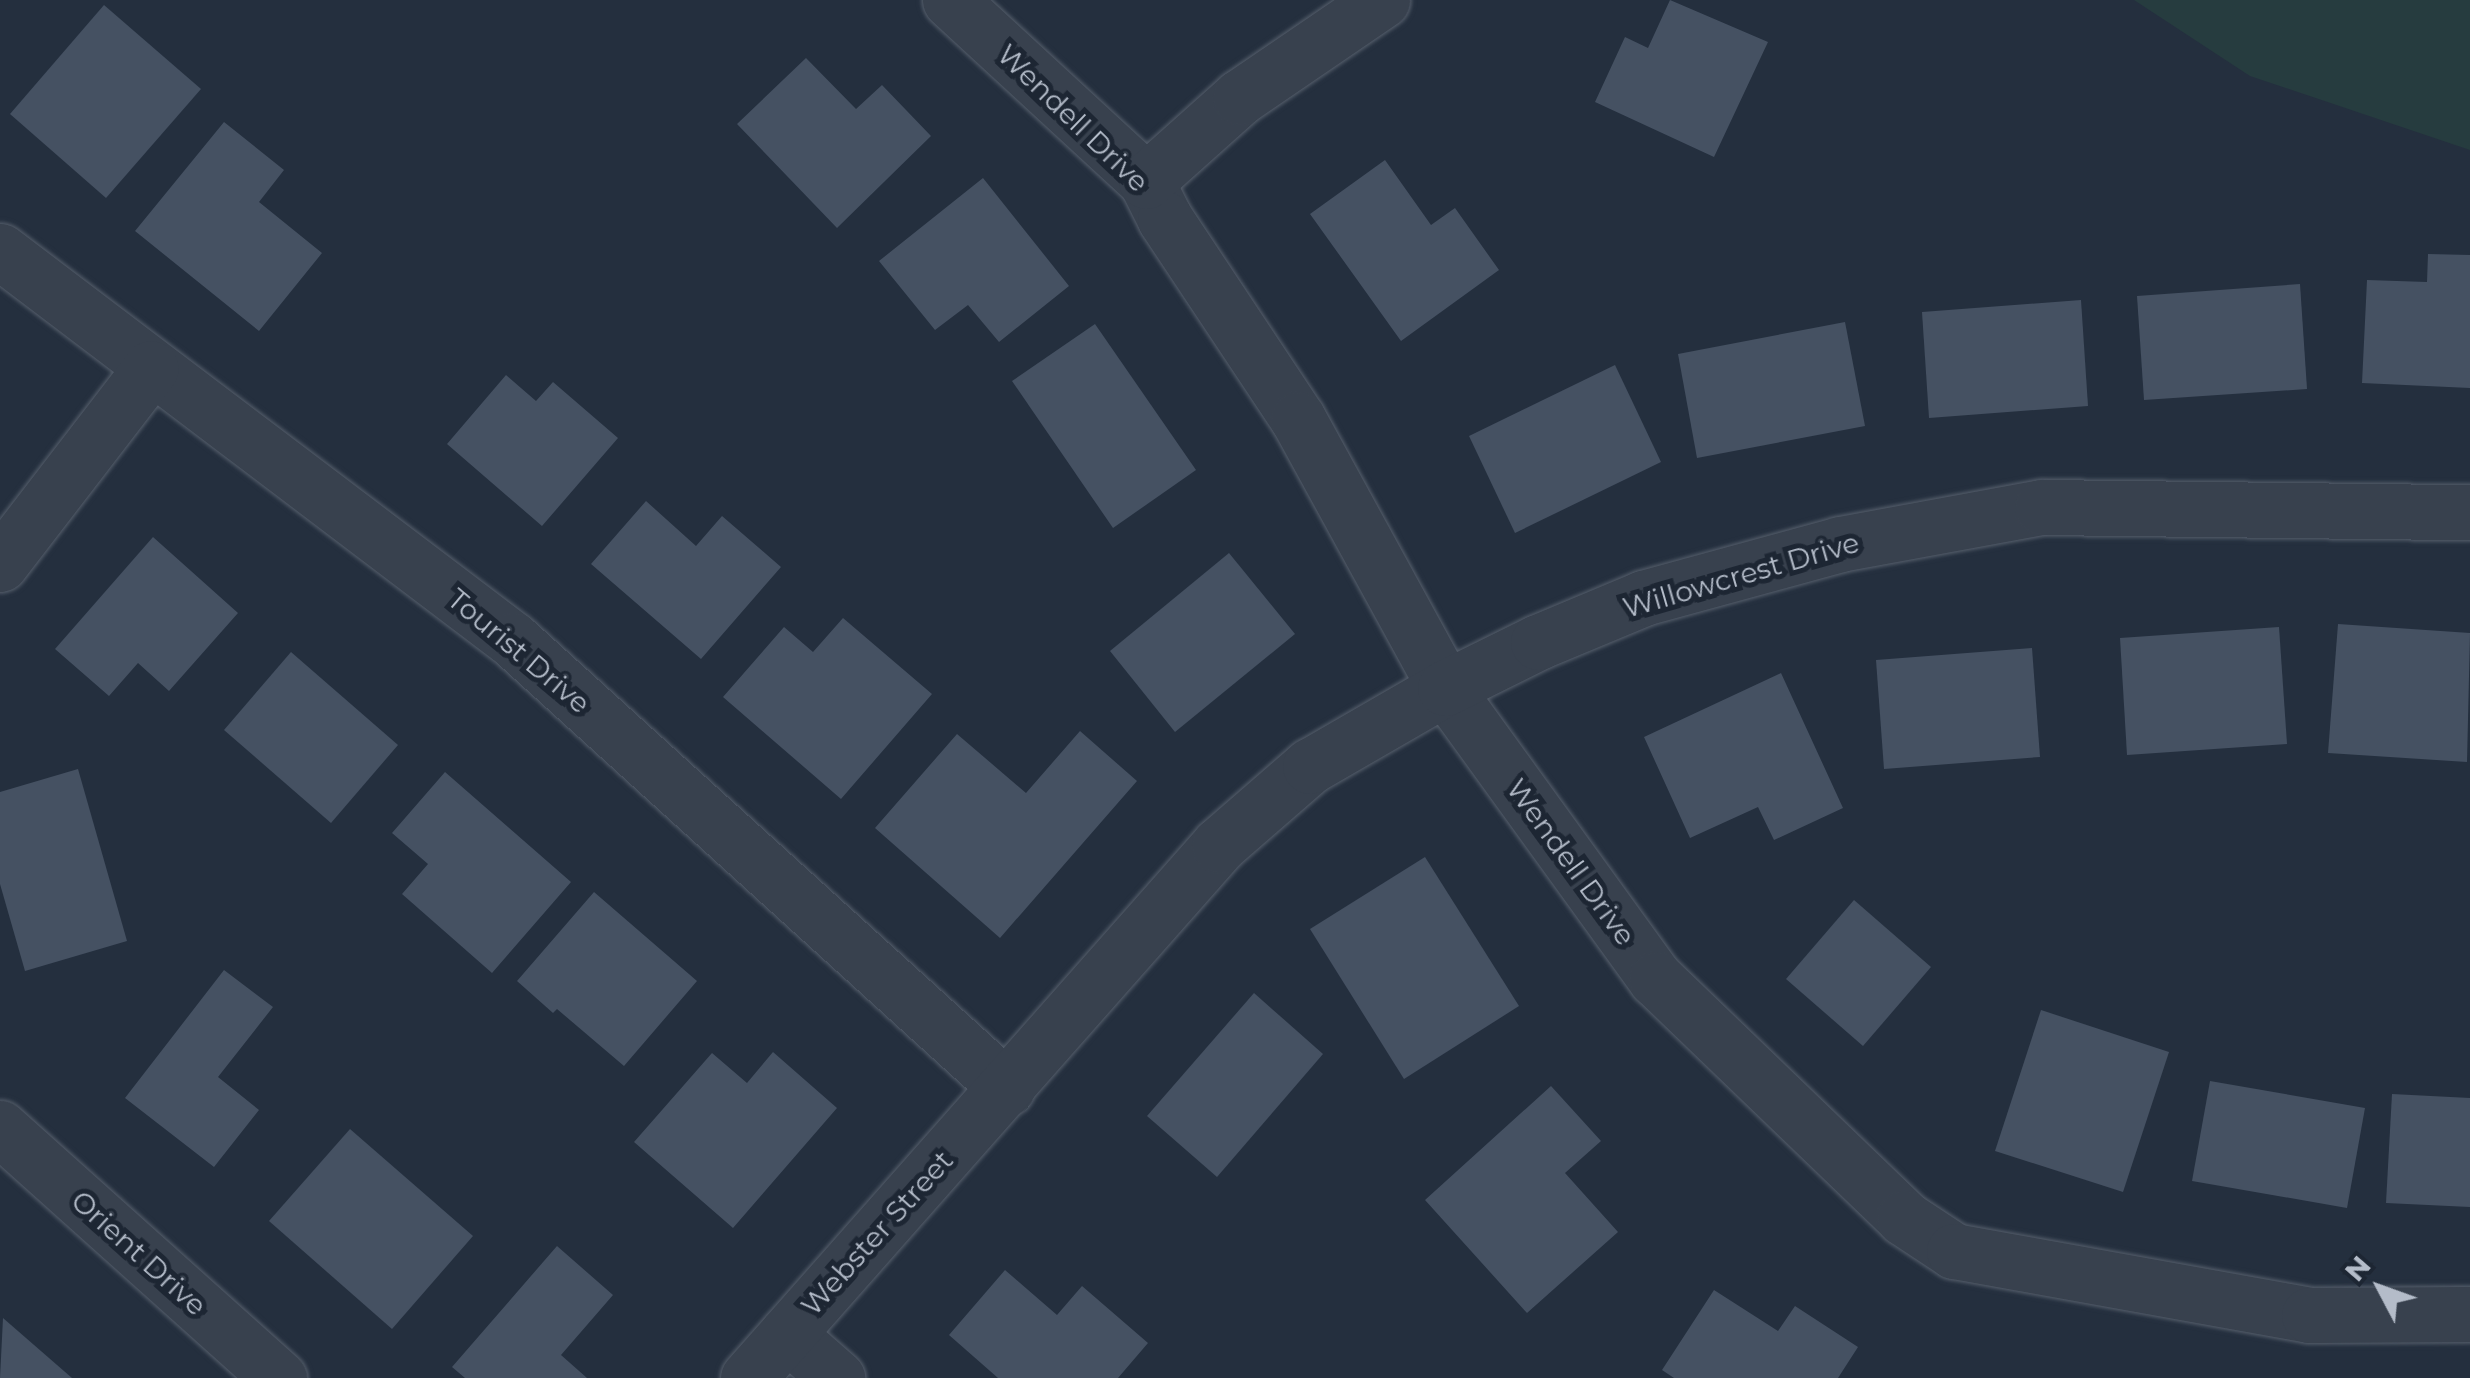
<!DOCTYPE html>
<html>
<head>
<meta charset="utf-8">
<style>
  body { margin:0 }
  #map { position:relative; width:2470px; height:1378px; overflow:hidden; background:#242f3e; font-family:Montserrat,sans-serif }
  div>[style] { position:absolute }
  .green>* { inset:0; background:#263c3f }
  .building>* { inset:0; background:#455162 }
  .roads { filter:drop-shadow(0 0 2px #565f6c) drop-shadow(0 0 2px #565f6c) }
  .minor>* { height:55px; margin:-27.5px; padding:0 27.5px; transform-origin:27.5px; border-radius:27.5px; background:#38414e }
  span { translate:-50% -50%; white-space:nowrap; text-align:center; line-height:1.15; -webkit-text-stroke:10px #1d2633; paint-order:stroke }
  .street-label { font-size:28px; color:#b4bcc9 }
  .north { position:absolute; left:2330px; top:1238px; width:100px; height:100px; -webkit-text-stroke:8px #1d2633; paint-order:stroke; rotate:311deg; font-size:28px; font-weight:700; line-height:40px; text-align:center; color:#b4bcc9 }
  .north::after { content:''; display:block; margin:auto; width:35px; height:45px; background:#b4bcc9; clip-path:polygon(50% 0,100% 100%,50% 72%,0 100%) }
</style>
</head>
<body>
<div id="map">
  <div class="green">
    <div style="clip-path:polygon(2134px 0,2470px 0,2470px 150px,2250px 76px)"></div>
  </div>
  <div class="building">
    <div style="clip-path:polygon(1670px 0,1768px 42px,1714px 157px,1595px 102px,1625px 37px,1648px 48px)"></div>
    <div style="clip-path:polygon(104px 5px,201px 89px,106px 198px,10px 114px)"></div>
    <div style="clip-path:polygon(806px 58px,856px 109px,882px 85px,931px 136px,837px 228px,737px 124px)"></div>
    <div style="clip-path:polygon(224px 122px,284px 170px,259px 202px,322px 253px,259px 331px,135px 231px)"></div>
    <div style="clip-path:polygon(1385px 160px,1431px 225px,1455px 208px,1499px 270px,1401px 341px,1310px 214px)"></div>
    <div style="clip-path:polygon(983px 178px,1069px 286px,999px 342px,968px 305px,935px 330px,879px 261px)"></div>
    <div style="clip-path:polygon(2428px 254px,2470px 255px,2470px 388px,2362px 383px,2367px 280px,2427px 282px)"></div>
    <div style="clip-path:polygon(2300px 284px,2307px 389px,2144px 400px,2137px 296px)"></div>
    <div style="clip-path:polygon(2081px 300px,2088px 406px,1929px 418px,1922px 312px)"></div>
    <div style="clip-path:polygon(1845px 322px,1865px 426px,1697px 458px,1678px 354px)"></div>
    <div style="clip-path:polygon(1095px 324px,1196px 470px,1113px 528px,1012px 381px)"></div>
    <div style="clip-path:polygon(1615px 365px,1661px 462px,1515px 533px,1469px 436px)"></div>
    <div style="clip-path:polygon(506px 375px,536px 401px,553px 382px,618px 438px,542px 526px,447px 444px)"></div>
    <div style="clip-path:polygon(646px 501px,696px 546px,722px 516px,781px 567px,701px 659px,591px 564px)"></div>
    <div style="clip-path:polygon(153px 537px,238px 613px,169px 691px,138px 663px,109px 696px,55px 649px)"></div>
    <div style="clip-path:polygon(1229px 553px,1295px 634px,1175px 732px,1110px 651px)"></div>
    <div style="clip-path:polygon(843px 618px,932px 694px,841px 799px,723px 697px,784px 627px,813px 652px)"></div>
    <div style="clip-path:polygon(2338px 624px,2470px 633px,2467px 762px,2328px 753px)"></div>
    <div style="clip-path:polygon(2279px 627px,2287px 744px,2127px 755px,2120px 638px)"></div>
    <div style="clip-path:polygon(2032px 648px,2040px 757px,1884px 769px,1876px 660px)"></div>
    <div style="clip-path:polygon(291px 652px,398px 745px,331px 823px,224px 730px)"></div>
    <div style="clip-path:polygon(1781px 673px,1843px 808px,1774px 840px,1758px 807px,1690px 838px,1644px 737px)"></div>
    <div style="clip-path:polygon(1080px 731px,1137px 781px,1000px 938px,875px 828px,957px 734px,1026px 793px)"></div>
    <div style="clip-path:polygon(78px 769px,127px 941px,25px 971px,0 884px,0 792px)"></div>
    <div style="clip-path:polygon(445px 772px,571px 882px,492px 973px,402px 894px,428px 864px,392px 833px)"></div>
    <div style="clip-path:polygon(1425px 857px,1519px 1006px,1404px 1079px,1310px 929px)"></div>
    <div style="clip-path:polygon(594px 892px,697px 981px,624px 1066px,557px 1009px,553px 1013px,517px 981px)"></div>
    <div style="clip-path:polygon(1854px 900px,1931px 967px,1863px 1046px,1786px 979px)"></div>
    <div style="clip-path:polygon(224px 970px,273px 1007px,218px 1077px,259px 1110px,214px 1167px,125px 1098px)"></div>
    <div style="clip-path:polygon(1254px 993px,1323px 1054px,1217px 1177px,1147px 1116px)"></div>
    <div style="clip-path:polygon(2041px 1010px,2169px 1052px,2123px 1192px,1995px 1151px)"></div>
    <div style="clip-path:polygon(773px 1052px,837px 1108px,733px 1228px,634px 1142px,712px 1053px,747px 1083px)"></div>
    <div style="clip-path:polygon(2210px 1081px,2365px 1108px,2347px 1208px,2192px 1181px)"></div>
    <div style="clip-path:polygon(1551px 1086px,1601px 1141px,1565px 1173px,1618px 1232px,1527px 1313px,1425px 1200px)"></div>
    <div style="clip-path:polygon(2392px 1094px,2470px 1098px,2470px 1207px,2386px 1203px)"></div>
    <div style="clip-path:polygon(350px 1129px,473px 1236px,392px 1329px,269px 1221px)"></div>
    <div style="clip-path:polygon(557px 1246px,613px 1295px,561px 1355px,587px 1378px,465px 1378px,452px 1367px)"></div>
    <div style="clip-path:polygon(1005px 1270px,1057px 1315px,1082px 1286px,1148px 1343px,1118px 1378px,998px 1378px,949px 1335px)"></div>
    <div style="clip-path:polygon(1714px 1290px,1778px 1331px,1795px 1306px,1858px 1347px,1838px 1378px,1674px 1378px,1662px 1370px)"></div>
    <div style="clip-path:polygon(3px 1318px,72px 1378px,0 1378px)"></div>
  </div>
  <div class="roads">
    <div class="minor">
      <div style="left:950px;top:0;width:267px;rotate:42.7deg"></div>
      <div style="left:1146px;top:181px;width:42px;rotate:63.4deg"></div>
      <div style="left:1165px;top:219px;width:240px;rotate:56.4deg"></div>
      <div style="left:1298px;top:419px;width:307px;rotate:61.3deg"></div>
      <div style="left:1445px;top:688px;width:359px;rotate:54.1deg"></div>
      <div style="left:1656px;top:979px;width:344px;rotate:43.9deg"></div>
      <div style="left:1904px;top:1218px;width:60px;rotate:33.4deg"></div>
      <div style="left:1954px;top:1251px;width:361px;rotate:10.2deg"></div>
      <div style="left:2309px;top:1315px;width:161px;rotate:-0.4deg"></div>
      <div style="left:1146px;top:181px;width:126px;rotate:-41.8deg"></div>
      <div style="left:1240px;top:97px;width:172px;rotate:-34.3deg"></div>
      <div style="left:0;top:251px;width:644px;rotate:37.17deg"></div>
      <div style="left:513px;top:640px;width:667px;rotate:42.2deg"></div>
      <div style="left:0;top:564px;width:247px;rotate:-52.4deg"></div>
      <div style="left:0;top:1128px;width:375px;rotate:41.9deg"></div>
      <div style="left:787px;top:1334px;width:67px;rotate:41.3deg"></div>
      <div style="left:748px;top:1378px;width:711px;rotate:-48.53deg"></div>
      <div style="left:1219px;top:845px;width:121px;rotate:-41deg"></div>
      <div style="left:1310px;top:766px;width:156px;rotate:-30deg"></div>
      <div style="left:1445px;top:688px;width:104px;rotate:-26.3deg"></div>
      <div style="left:1538px;top:642px;width:114px;rotate:-22.7deg"></div>
      <div style="left:1643px;top:598px;width:204px;rotate:-15.3deg"></div>
      <div style="left:1840px;top:544px;width:205px;rotate:-10.4deg"></div>
      <div style="left:2042px;top:507px;width:428px;rotate:0.7deg"></div>
    </div>
  </div>
  <div class="street-label">
    <span style="left:1073px;top:118px;rotate:44deg">Wendell Drive</span>
    <span style="left:1741px;top:575px;rotate:-16deg">Willowcrest Drive</span>
    <span style="left:519px;top:651px;rotate:40deg">Tourist Drive</span>
    <span style="left:1571px;top:862px;rotate:54deg">Wendell Drive</span>
    <span style="left:877px;top:1233px;rotate:-48deg">Webster Street</span>
    <span style="left:139px;top:1253px;rotate:42deg">Orient Drive</span>
  </div>
  <div class="north">N</div>
</div>
</body>
</html>
